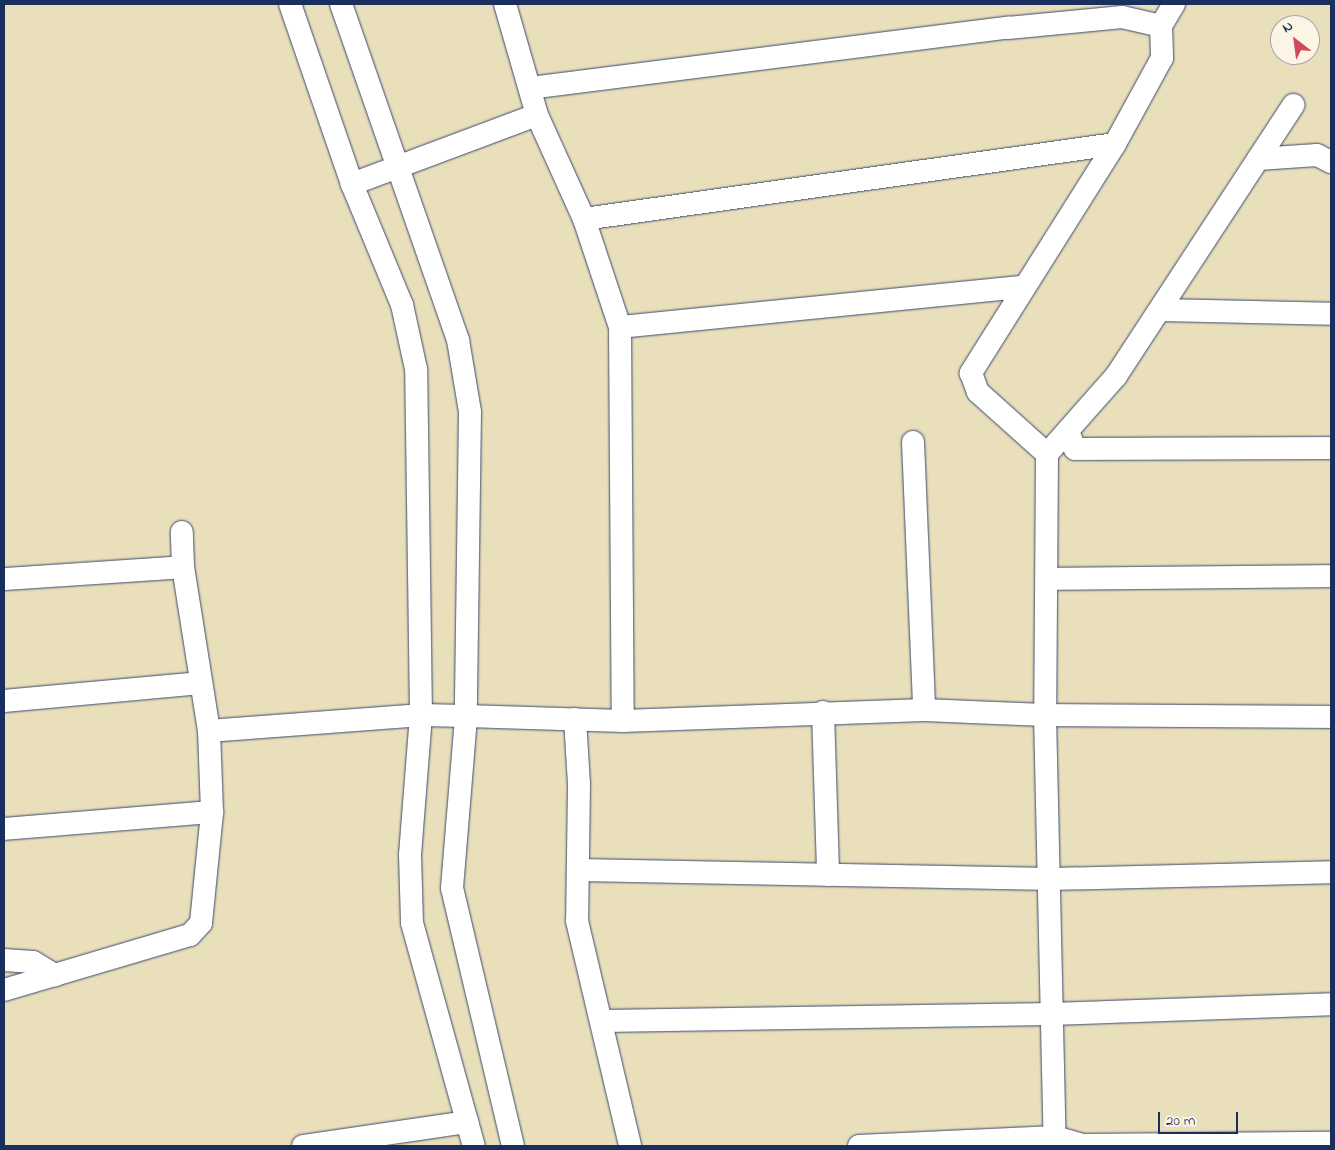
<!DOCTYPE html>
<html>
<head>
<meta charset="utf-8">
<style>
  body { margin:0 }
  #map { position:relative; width:1335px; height:1150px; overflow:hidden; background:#e9dfbb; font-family:"Indie Flower",sans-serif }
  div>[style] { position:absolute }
  .roads { filter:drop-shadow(0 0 1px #3a496c) drop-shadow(0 0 1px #3a496c) }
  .street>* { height:22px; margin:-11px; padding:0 11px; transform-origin:11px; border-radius:11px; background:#fff }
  span { translate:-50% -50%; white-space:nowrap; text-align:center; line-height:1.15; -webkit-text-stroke:5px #fcf5e5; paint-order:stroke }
  .frame { position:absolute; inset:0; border:5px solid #1b2f5e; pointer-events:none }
  .north { position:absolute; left:1270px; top:15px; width:50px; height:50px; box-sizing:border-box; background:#fcf5e5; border:1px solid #a2a6af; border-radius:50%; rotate:330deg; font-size:14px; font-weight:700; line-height:20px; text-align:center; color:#1b2f5e }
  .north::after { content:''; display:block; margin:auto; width:18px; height:22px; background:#d1495b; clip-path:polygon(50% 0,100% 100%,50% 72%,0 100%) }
  .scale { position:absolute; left:1158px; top:1112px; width:80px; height:22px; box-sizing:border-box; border:2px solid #1b2f5e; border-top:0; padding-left:6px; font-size:15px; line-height:18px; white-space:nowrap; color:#1b2f5e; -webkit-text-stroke:4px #fcf5e5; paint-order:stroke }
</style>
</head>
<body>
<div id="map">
  <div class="roads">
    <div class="street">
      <div style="left:341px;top:4px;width:356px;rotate:70.8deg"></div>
      <div style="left:458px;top:340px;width:73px;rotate:80.5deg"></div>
      <div style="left:470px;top:412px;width:304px;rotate:90.8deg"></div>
      <div style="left:466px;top:716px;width:45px;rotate:-178.7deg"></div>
      <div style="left:421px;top:715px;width:140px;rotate:94.5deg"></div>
      <div style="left:410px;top:855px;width:68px;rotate:88.3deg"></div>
      <div style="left:412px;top:923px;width:231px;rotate:74.5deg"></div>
      <div style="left:505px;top:4px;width:116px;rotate:73.9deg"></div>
      <div style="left:537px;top:115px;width:114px;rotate:65.7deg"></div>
      <div style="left:584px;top:219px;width:114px;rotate:71.6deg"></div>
      <div style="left:620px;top:327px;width:394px;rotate:89.6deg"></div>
      <div style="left:1174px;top:4px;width:26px;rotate:121deg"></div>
      <div style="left:1161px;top:26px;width:32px;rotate:88deg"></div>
      <div style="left:1162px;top:58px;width:98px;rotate:118.7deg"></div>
      <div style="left:1115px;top:144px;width:271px;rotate:122.2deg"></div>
      <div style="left:971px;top:373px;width:20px;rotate:70deg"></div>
      <div style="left:978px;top:392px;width:93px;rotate:41.9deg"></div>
      <div style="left:1047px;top:454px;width:261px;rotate:90.4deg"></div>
      <div style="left:1045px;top:715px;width:286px;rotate:0.4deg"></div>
      <div style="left:530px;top:88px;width:482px;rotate:-7.2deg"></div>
      <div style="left:1008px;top:28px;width:115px;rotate:-5.5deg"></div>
      <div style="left:1122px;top:17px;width:40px;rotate:13deg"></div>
      <div style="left:1258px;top:159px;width:59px;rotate:-3.9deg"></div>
      <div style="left:1317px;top:155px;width:16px;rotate:27deg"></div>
      <div style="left:352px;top:184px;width:197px;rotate:-20.5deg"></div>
      <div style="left:584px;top:219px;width:536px;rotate:-8.04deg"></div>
      <div style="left:1161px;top:310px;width:170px;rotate:1.3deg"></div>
      <div style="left:620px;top:327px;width:404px;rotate:-5.7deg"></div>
      <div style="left:1068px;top:431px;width:19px;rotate:69deg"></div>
      <div style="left:1075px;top:449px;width:256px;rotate:-0.2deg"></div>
      <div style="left:913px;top:442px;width:268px;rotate:87.6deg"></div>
      <div style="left:1047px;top:454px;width:104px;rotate:-48.5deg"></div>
      <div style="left:1116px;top:376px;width:324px;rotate:-56.8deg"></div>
      <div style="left:4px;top:579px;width:179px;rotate:-3.8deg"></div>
      <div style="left:1048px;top:579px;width:283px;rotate:-0.6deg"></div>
      <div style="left:4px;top:701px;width:198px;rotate:-5.2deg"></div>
      <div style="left:823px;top:712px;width:163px;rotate:88.2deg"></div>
      <div style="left:575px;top:719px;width:65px;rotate:86.5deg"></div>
      <div style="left:579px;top:784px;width:137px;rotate:90.8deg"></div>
      <div style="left:577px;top:921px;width:231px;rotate:76.7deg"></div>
      <div style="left:209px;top:731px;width:213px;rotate:-4.3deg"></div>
      <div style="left:421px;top:715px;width:346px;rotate:-90.8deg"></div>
      <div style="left:416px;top:369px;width:66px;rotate:-102.3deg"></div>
      <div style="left:402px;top:305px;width:131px;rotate:-112.5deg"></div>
      <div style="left:352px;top:184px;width:190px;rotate:-109deg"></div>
      <div style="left:4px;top:829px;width:209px;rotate:-4.7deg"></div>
      <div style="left:579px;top:870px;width:473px;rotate:1.1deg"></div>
      <div style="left:1052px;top:879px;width:279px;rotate:-1.4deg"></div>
      <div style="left:4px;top:960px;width:29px;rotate:4deg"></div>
      <div style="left:33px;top:962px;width:26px;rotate:31deg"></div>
      <div style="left:4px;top:990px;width:194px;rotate:-16.5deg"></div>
      <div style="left:190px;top:935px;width:16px;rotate:-47deg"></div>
      <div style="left:201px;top:923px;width:112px;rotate:-84.3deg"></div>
      <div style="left:212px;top:812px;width:81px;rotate:-92.1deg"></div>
      <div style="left:209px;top:731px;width:166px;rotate:-99deg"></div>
      <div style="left:183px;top:567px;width:35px;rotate:-92deg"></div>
      <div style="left:603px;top:1021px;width:448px;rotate:-0.9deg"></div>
      <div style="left:1051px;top:1014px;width:280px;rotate:-2deg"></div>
      <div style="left:303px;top:1146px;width:166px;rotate:-8.3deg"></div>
      <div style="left:513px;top:1146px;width:265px;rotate:-103.3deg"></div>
      <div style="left:452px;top:888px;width:173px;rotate:-85.3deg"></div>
      <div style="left:466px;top:716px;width:157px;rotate:1.8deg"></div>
      <div style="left:623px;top:721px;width:301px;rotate:-2.1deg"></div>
      <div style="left:924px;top:710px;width:121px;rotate:2.4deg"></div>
      <div style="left:1045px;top:715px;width:431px;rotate:88.7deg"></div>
      <div style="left:859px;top:1146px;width:196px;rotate:-2.6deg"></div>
      <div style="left:1055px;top:1137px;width:29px;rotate:16deg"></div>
      <div style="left:1083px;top:1145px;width:248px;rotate:-0.5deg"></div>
    </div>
  </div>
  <div class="frame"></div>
  <div class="north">N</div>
  <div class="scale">20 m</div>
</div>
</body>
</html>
